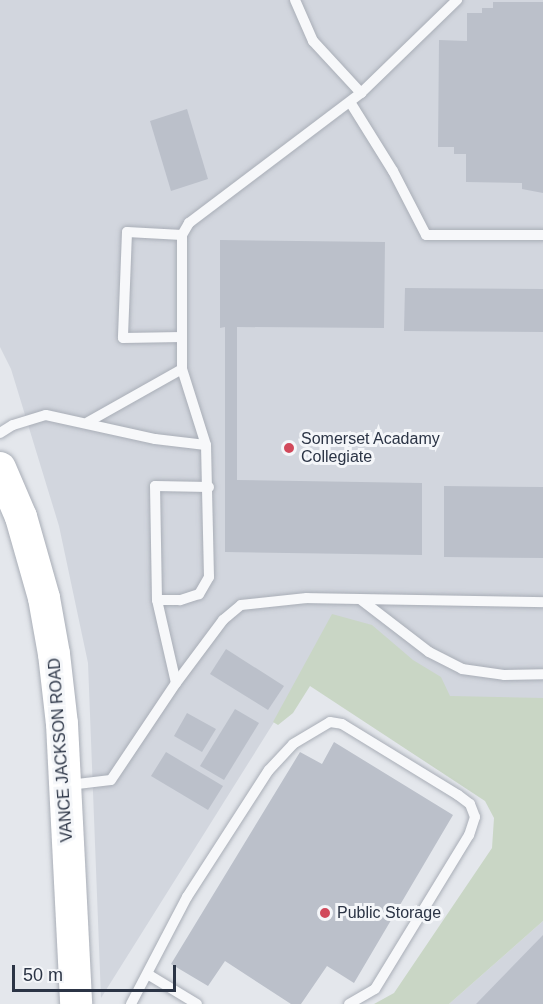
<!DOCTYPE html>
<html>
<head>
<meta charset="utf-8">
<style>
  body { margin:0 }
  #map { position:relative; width:543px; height:1004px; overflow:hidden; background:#e4e7ec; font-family:Arial,sans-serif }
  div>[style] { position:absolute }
  .built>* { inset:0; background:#d2d6de }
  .green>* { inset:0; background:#c9d6c5 }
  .building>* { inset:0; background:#bbc0ca }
  .roads { filter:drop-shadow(0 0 2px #a9aeb7) drop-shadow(0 0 2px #a9aeb7) }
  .lane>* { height:10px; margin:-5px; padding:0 5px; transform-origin:5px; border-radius:5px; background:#f7f8fa }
  .secondary>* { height:32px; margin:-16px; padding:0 16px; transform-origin:16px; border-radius:16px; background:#fff }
  .dots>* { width:16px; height:16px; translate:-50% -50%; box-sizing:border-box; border:3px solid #f4f6f9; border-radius:50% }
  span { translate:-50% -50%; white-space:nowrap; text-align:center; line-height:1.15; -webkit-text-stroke:6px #f4f6f9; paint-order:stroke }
  .poi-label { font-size:16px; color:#2b3445 }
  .left { translate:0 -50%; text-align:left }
  .street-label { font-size:16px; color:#2b3445 }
  .scale { position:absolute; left:12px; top:965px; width:164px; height:27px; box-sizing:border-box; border:3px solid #2b3445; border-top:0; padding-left:8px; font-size:18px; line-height:21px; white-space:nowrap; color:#2b3445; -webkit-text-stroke:4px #f4f6f9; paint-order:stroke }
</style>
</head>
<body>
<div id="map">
  <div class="built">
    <div style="clip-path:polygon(0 0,543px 0,543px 712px,389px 715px,313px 660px,101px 998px,88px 663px,59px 526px,11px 369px,0 347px)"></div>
    <div style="clip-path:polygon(543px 921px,543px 1004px,449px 1004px)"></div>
  </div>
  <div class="green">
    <div style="clip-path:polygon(332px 614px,372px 625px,413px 660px,441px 677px,450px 696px,543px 698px,543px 921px,449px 1004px,374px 1004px,394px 993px,492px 848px,494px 818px,485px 801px,310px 686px,293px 713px,278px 725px,273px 722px)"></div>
  </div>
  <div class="building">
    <div style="clip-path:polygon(493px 2px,543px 2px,543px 193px,522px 189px,522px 183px,466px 182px,466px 154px,454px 154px,454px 147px,438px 147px,439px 40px,467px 41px,467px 13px,482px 13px,482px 8px,493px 8px)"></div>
    <div style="clip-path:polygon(187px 109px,208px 179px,171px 191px,150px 121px)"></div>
    <div style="clip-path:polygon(220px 240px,385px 242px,384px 328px,237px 327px,237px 480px,422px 483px,422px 555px,225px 552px,225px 327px,220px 328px)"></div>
    <div style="clip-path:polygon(405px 288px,543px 289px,543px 332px,404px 331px)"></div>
    <div style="clip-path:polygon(444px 486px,543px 487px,543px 558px,444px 557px)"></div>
    <div style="clip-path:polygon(226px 649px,284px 686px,268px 710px,210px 674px)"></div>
    <div style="clip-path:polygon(235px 709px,259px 723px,224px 780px,200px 766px)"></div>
    <div style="clip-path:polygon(187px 713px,216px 729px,202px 752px,174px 736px)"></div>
    <div style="clip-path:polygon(334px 742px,453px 815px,354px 983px,327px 966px,301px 1004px,291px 1004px,225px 961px,208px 986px,171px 964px,300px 752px,322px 764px)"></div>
    <div style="clip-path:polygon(166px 752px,223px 786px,208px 810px,151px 776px)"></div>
    <div style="clip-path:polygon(543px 935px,543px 1004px,476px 1004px)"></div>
  </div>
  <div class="roads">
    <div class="lane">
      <div style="left:295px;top:0;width:45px;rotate:66.3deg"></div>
      <div style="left:313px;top:41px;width:71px;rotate:47.3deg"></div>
      <div style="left:361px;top:93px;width:134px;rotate:-44.1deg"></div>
      <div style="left:350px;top:102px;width:81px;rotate:58.1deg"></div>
      <div style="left:393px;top:171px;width:72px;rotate:62.7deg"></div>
      <div style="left:426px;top:235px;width:117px"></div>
      <div style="left:182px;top:235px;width:55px;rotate:-176.9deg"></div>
      <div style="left:127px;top:232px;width:106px;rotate:92.2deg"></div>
      <div style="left:123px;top:338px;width:59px;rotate:-1deg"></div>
      <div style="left:88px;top:422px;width:108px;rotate:-29.4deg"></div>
      <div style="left:0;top:433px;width:15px;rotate:-32deg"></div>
      <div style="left:13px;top:425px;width:34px;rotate:-17deg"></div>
      <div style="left:46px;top:415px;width:112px;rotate:12.4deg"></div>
      <div style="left:155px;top:439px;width:51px;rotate:6.7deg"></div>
      <div style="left:206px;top:445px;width:132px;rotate:88.7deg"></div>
      <div style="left:209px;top:577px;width:20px;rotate:120deg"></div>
      <div style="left:199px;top:594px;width:20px;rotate:162deg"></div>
      <div style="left:180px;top:600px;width:23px;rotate:180deg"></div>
      <div style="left:157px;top:600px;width:85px;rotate:77.1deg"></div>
      <div style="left:206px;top:445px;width:80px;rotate:-107.5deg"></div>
      <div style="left:182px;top:369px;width:134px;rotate:-90deg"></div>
      <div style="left:182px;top:235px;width:14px;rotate:-60deg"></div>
      <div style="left:189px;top:223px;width:216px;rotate:-37.1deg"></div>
      <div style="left:360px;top:599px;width:87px;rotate:37.5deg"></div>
      <div style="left:429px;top:652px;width:37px;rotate:27deg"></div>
      <div style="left:462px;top:669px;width:42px;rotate:8.1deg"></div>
      <div style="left:504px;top:675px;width:39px;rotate:-1deg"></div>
      <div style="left:157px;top:600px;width:114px;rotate:-91deg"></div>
      <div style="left:155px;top:486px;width:54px;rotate:1.1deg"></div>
      <div style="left:69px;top:785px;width:42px;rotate:-6.8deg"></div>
      <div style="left:111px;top:780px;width:117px;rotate:-56.2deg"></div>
      <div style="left:176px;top:683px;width:79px;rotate:-53.3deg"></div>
      <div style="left:223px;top:620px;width:23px;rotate:-40deg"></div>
      <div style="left:241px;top:605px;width:66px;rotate:-6.1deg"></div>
      <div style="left:307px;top:598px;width:236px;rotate:1deg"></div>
      <div style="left:149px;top:975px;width:56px;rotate:31.1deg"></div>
      <div style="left:131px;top:1004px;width:121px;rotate:-62.4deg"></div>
      <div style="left:187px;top:897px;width:151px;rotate:-57.2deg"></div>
      <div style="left:269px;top:770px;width:35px;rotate:-47deg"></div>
      <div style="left:293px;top:744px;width:43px;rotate:-30.7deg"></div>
      <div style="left:330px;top:722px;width:12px;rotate:9deg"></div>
      <div style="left:342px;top:724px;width:136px;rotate:31.5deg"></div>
      <div style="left:458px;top:795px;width:15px;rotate:37deg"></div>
      <div style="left:470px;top:804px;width:14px;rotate:69deg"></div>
      <div style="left:475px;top:817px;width:19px;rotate:108deg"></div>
      <div style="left:469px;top:835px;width:180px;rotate:121.4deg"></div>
      <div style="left:375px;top:989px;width:30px;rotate:150deg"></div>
    </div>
    <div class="secondary">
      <div style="left:0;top:468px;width:53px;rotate:66.8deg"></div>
      <div style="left:21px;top:517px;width:84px;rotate:74.1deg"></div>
      <div style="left:44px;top:598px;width:57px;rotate:79.9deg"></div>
      <div style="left:54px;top:654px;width:70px;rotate:83.5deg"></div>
      <div style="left:62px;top:724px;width:280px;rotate:87.1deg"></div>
    </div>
  </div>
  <div class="dots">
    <div style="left:289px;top:448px;background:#d1495b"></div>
    <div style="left:325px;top:913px;background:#d1495b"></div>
  </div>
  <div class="poi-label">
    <span class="left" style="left:301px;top:448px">Somerset Acadamy<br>Collegiate</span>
    <span class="left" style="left:337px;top:913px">Public Storage</span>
  </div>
  <div class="street-label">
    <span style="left:61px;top:750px;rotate:-94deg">VANCE JACKSON ROAD</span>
  </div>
  <div class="scale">50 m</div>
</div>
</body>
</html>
